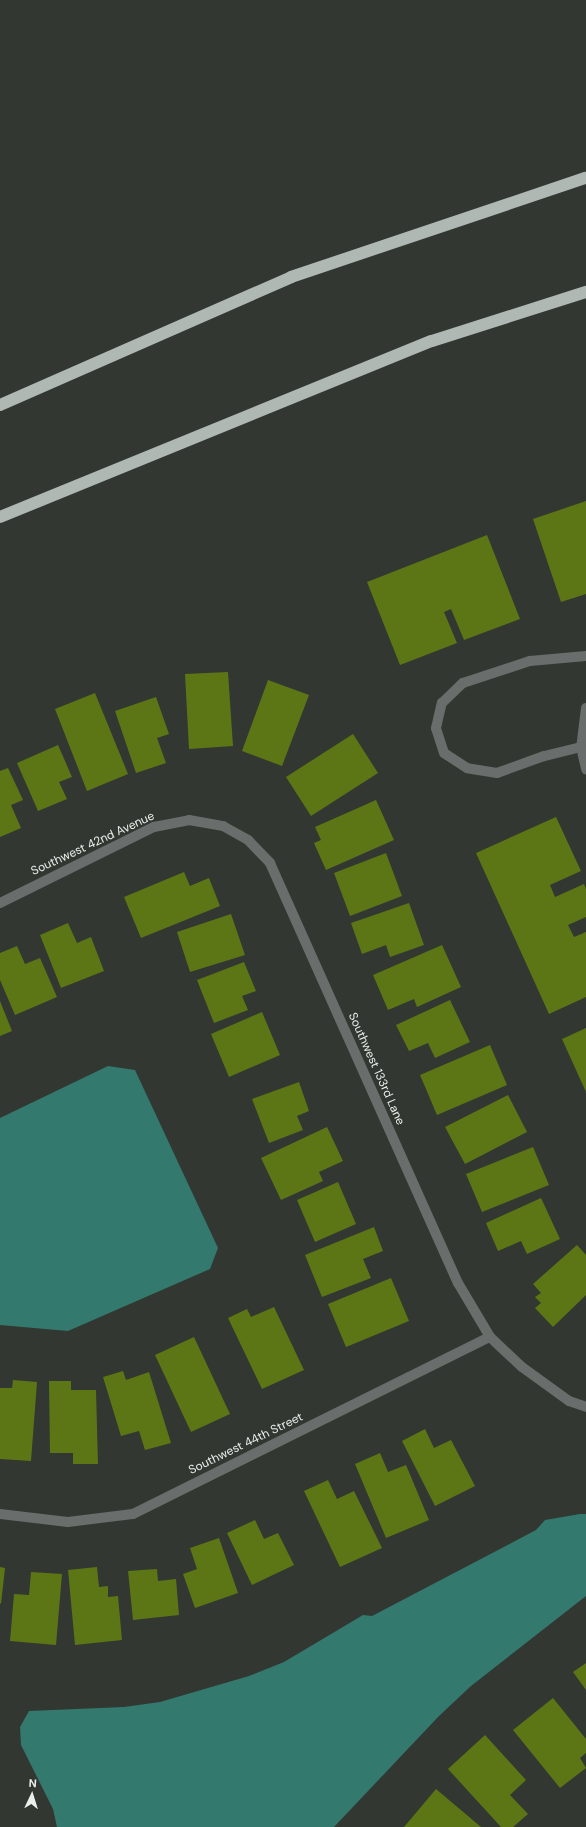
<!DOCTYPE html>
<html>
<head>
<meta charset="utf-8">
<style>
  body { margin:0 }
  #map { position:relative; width:586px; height:1827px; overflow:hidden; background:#323732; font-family:"DM Sans",sans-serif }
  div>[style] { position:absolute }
  .water>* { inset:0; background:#33796d }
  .building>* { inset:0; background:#5c7616 }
  .lane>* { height:10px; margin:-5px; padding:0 5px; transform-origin:5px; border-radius:5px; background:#696d6b }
  .street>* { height:10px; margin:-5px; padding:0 5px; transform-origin:5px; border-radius:5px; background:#696d6b }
  .highway>* { height:12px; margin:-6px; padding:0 6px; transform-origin:6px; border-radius:6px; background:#afb8b3 }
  span { translate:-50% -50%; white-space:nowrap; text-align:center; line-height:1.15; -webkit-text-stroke:3px #323732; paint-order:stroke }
  .street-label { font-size:12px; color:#ebefeb }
  .north { position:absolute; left:12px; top:1775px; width:40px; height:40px; -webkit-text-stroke:3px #323732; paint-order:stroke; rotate:4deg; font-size:11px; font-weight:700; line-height:16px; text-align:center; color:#ebefeb }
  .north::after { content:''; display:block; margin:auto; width:14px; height:18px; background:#ebefeb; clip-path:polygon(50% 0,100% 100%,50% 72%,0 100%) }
</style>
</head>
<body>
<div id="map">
  <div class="water">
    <div style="clip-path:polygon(108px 1066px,135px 1070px,218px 1248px,210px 1269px,68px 1331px,0 1325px,0 1118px)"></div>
    <div style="clip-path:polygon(580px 1514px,586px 1514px,586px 1596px,471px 1686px,439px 1716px,334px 1827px,57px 1827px,53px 1809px,21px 1745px,20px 1727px,29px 1711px,124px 1707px,160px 1702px,249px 1676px,284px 1662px,363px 1615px,372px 1616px,536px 1530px,545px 1520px)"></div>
  </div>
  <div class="building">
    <div style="clip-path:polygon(586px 501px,586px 594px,561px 602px,533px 519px)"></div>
    <div style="clip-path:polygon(487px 535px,520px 619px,464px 640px,451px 609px,444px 612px,457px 643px,400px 665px,367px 582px)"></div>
    <div style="clip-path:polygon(228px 672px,233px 746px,189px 749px,185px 674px)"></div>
    <div style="clip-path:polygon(268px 680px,309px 695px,282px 766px,242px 751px)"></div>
    <div style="clip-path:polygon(95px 693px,128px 774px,87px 791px,55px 709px)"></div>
    <div style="clip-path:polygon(156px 697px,169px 734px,157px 738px,166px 763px,136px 773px,115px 711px)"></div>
    <div style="clip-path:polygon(353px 734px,378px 773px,311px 816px,286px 777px)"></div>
    <div style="clip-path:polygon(58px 745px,72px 777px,59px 782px,67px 799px,38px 811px,17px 763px)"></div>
    <div style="clip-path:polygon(8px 768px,23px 800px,11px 805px,21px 828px,0 837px,0 771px)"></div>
    <div style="clip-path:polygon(376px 800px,394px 840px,326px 870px,314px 843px,321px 840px,315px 827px)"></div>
    <div style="clip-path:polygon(556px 817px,581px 871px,550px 885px,555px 897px,584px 884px,586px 889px,586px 917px,568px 925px,574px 937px,586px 932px,586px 997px,549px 1014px,476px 853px)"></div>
    <div style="clip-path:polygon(386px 853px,402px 896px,350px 916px,334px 873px)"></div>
    <div style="clip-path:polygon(184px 872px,190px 886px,209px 878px,220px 906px,141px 938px,124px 897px)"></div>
    <div style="clip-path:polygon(409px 903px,424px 945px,390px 957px,386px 945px,362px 954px,351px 923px)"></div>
    <div style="clip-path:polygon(231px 914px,245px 955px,190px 972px,177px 932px)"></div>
    <div style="clip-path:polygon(68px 923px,77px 943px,91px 937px,104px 971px,61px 988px,40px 935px)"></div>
    <div style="clip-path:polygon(442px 945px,461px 987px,417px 1007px,414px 999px,388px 1010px,373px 975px)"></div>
    <div style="clip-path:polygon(17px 946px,25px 964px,40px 958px,57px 997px,15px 1015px,0 980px,0 953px)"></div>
    <div style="clip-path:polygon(244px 962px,256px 991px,242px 996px,248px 1010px,214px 1023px,197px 980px)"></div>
    <div style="clip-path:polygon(450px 1000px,470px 1042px,435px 1058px,428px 1043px,409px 1051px,396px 1025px)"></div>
    <div style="clip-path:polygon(0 1001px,12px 1031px,0 1036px)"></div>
    <div style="clip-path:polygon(262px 1012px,280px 1055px,229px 1077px,211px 1034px)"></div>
    <div style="clip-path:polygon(586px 1028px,586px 1092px,562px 1039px)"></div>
    <div style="clip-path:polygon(490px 1045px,507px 1085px,437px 1115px,420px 1075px)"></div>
    <div style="clip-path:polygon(299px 1082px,309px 1111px,297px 1116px,303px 1130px,269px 1143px,252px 1099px)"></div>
    <div style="clip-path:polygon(508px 1095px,527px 1132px,465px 1164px,445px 1127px)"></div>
    <div style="clip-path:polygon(327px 1127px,343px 1161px,319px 1172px,323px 1181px,281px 1200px,261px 1158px)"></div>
    <div style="clip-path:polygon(533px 1147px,549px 1185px,482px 1212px,466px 1174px)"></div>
    <div style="clip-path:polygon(338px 1182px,356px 1224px,315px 1242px,297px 1200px)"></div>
    <div style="clip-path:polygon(541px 1198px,560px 1239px,527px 1254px,521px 1241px,498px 1251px,486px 1223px)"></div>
    <div style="clip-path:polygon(374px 1227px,383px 1251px,363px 1259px,371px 1278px,322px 1297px,305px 1255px)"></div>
    <div style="clip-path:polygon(577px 1245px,586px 1255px,586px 1295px,553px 1327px,535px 1308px,541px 1303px,535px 1297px,541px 1293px,533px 1284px)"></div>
    <div style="clip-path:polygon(391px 1278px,409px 1321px,346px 1347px,328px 1304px)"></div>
    <div style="clip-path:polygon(274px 1307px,304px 1370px,262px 1389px,228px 1318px,247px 1309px,251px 1317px)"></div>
    <div style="clip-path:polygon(194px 1337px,230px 1414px,191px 1432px,155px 1355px)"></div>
    <div style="clip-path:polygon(123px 1371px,126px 1380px,149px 1372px,171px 1443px,145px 1450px,139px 1431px,121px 1436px,103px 1377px)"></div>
    <div style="clip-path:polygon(13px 1380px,37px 1382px,31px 1461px,0 1459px,0 1388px,12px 1388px)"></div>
    <div style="clip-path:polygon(49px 1381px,71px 1381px,71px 1390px,96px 1390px,98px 1464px,73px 1464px,73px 1453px,50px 1453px)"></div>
    <div style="clip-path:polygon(425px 1429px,434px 1448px,451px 1440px,475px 1486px,435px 1506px,402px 1441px)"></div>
    <div style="clip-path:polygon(380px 1453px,388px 1472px,406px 1465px,429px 1520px,386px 1538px,355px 1464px)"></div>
    <div style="clip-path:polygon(328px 1480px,337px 1499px,354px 1491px,382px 1548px,340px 1567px,304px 1491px)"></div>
    <div style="clip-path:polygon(255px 1520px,264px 1539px,278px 1533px,294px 1565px,252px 1585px,227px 1533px)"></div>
    <div style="clip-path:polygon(219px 1538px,238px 1593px,195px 1608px,183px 1574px,197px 1569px,190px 1548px)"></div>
    <div style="clip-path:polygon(0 1567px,5px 1568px,1px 1604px,0 1603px)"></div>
    <div style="clip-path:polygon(97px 1567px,99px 1587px,108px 1586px,108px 1597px,118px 1596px,122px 1640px,75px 1645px,68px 1570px)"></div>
    <div style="clip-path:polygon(157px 1569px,158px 1581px,176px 1579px,179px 1615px,133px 1620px,128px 1571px)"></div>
    <div style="clip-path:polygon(31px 1572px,62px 1574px,56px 1645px,10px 1641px,14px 1594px,29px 1595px)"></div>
    <div style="clip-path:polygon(586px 1663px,586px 1690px,573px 1672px)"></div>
    <div style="clip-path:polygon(553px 1698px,586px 1739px,586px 1753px,580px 1758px,586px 1768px,560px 1788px,513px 1730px)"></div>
    <div style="clip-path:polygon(485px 1735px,526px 1780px,510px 1795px,528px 1814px,513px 1827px,501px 1827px,448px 1769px)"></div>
    <div style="clip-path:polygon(436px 1789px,481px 1827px,404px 1827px)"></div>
  </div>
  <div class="lane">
    <div style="left:581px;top:747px;width:38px;rotate:166deg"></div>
    <div style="left:544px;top:756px;width:50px;rotate:160.1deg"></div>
    <div style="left:497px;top:773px;width:30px;rotate:-171deg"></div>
    <div style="left:467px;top:768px;width:27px;rotate:-147deg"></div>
    <div style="left:444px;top:753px;width:26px;rotate:-108deg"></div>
    <div style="left:436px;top:728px;width:26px;rotate:-77deg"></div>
    <div style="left:442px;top:703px;width:29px;rotate:-44deg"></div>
    <div style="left:463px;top:683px;width:71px;rotate:-18.2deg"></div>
    <div style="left:530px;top:661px;width:56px;rotate:-5.1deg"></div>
  </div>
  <div class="street">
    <div style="left:586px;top:708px;width:39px;rotate:97deg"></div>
    <div style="left:581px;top:747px;width:23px;rotate:77deg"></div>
    <div style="left:0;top:903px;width:172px;rotate:-26.3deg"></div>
    <div style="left:154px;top:827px;width:36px;rotate:-11deg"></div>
    <div style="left:189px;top:820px;width:35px;rotate:10deg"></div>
    <div style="left:223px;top:826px;width:29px;rotate:29deg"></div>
    <div style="left:248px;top:840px;width:32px;rotate:46deg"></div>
    <div style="left:270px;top:863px;width:460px;rotate:65.9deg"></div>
    <div style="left:458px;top:1283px;width:63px;rotate:59.3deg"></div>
    <div style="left:490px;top:1337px;width:44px;rotate:43.2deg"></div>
    <div style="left:522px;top:1367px;width:58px;rotate:35.9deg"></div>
    <div style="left:569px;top:1401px;width:18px;rotate:19deg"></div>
    <div style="left:0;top:1514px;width:68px;rotate:6.7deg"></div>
    <div style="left:68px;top:1522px;width:65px;rotate:-7deg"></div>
    <div style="left:133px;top:1514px;width:398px;rotate:-26.4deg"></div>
  </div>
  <div class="highway">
    <div style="left:0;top:405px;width:318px;rotate:-23.7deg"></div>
    <div style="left:291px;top:277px;width:311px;rotate:-18.6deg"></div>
    <div style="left:0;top:517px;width:466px;rotate:-22.2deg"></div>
    <div style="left:432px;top:341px;width:162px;rotate:-17.7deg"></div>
  </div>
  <div class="street-label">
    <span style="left:93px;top:844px;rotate:-25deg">Southwest 42nd Avenue</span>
    <span style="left:376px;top:1069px;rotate:66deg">Southwest 133rd Lane</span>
    <span style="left:246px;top:1444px;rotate:-26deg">Southwest 44th Street</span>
  </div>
  <div class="north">N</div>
</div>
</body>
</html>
